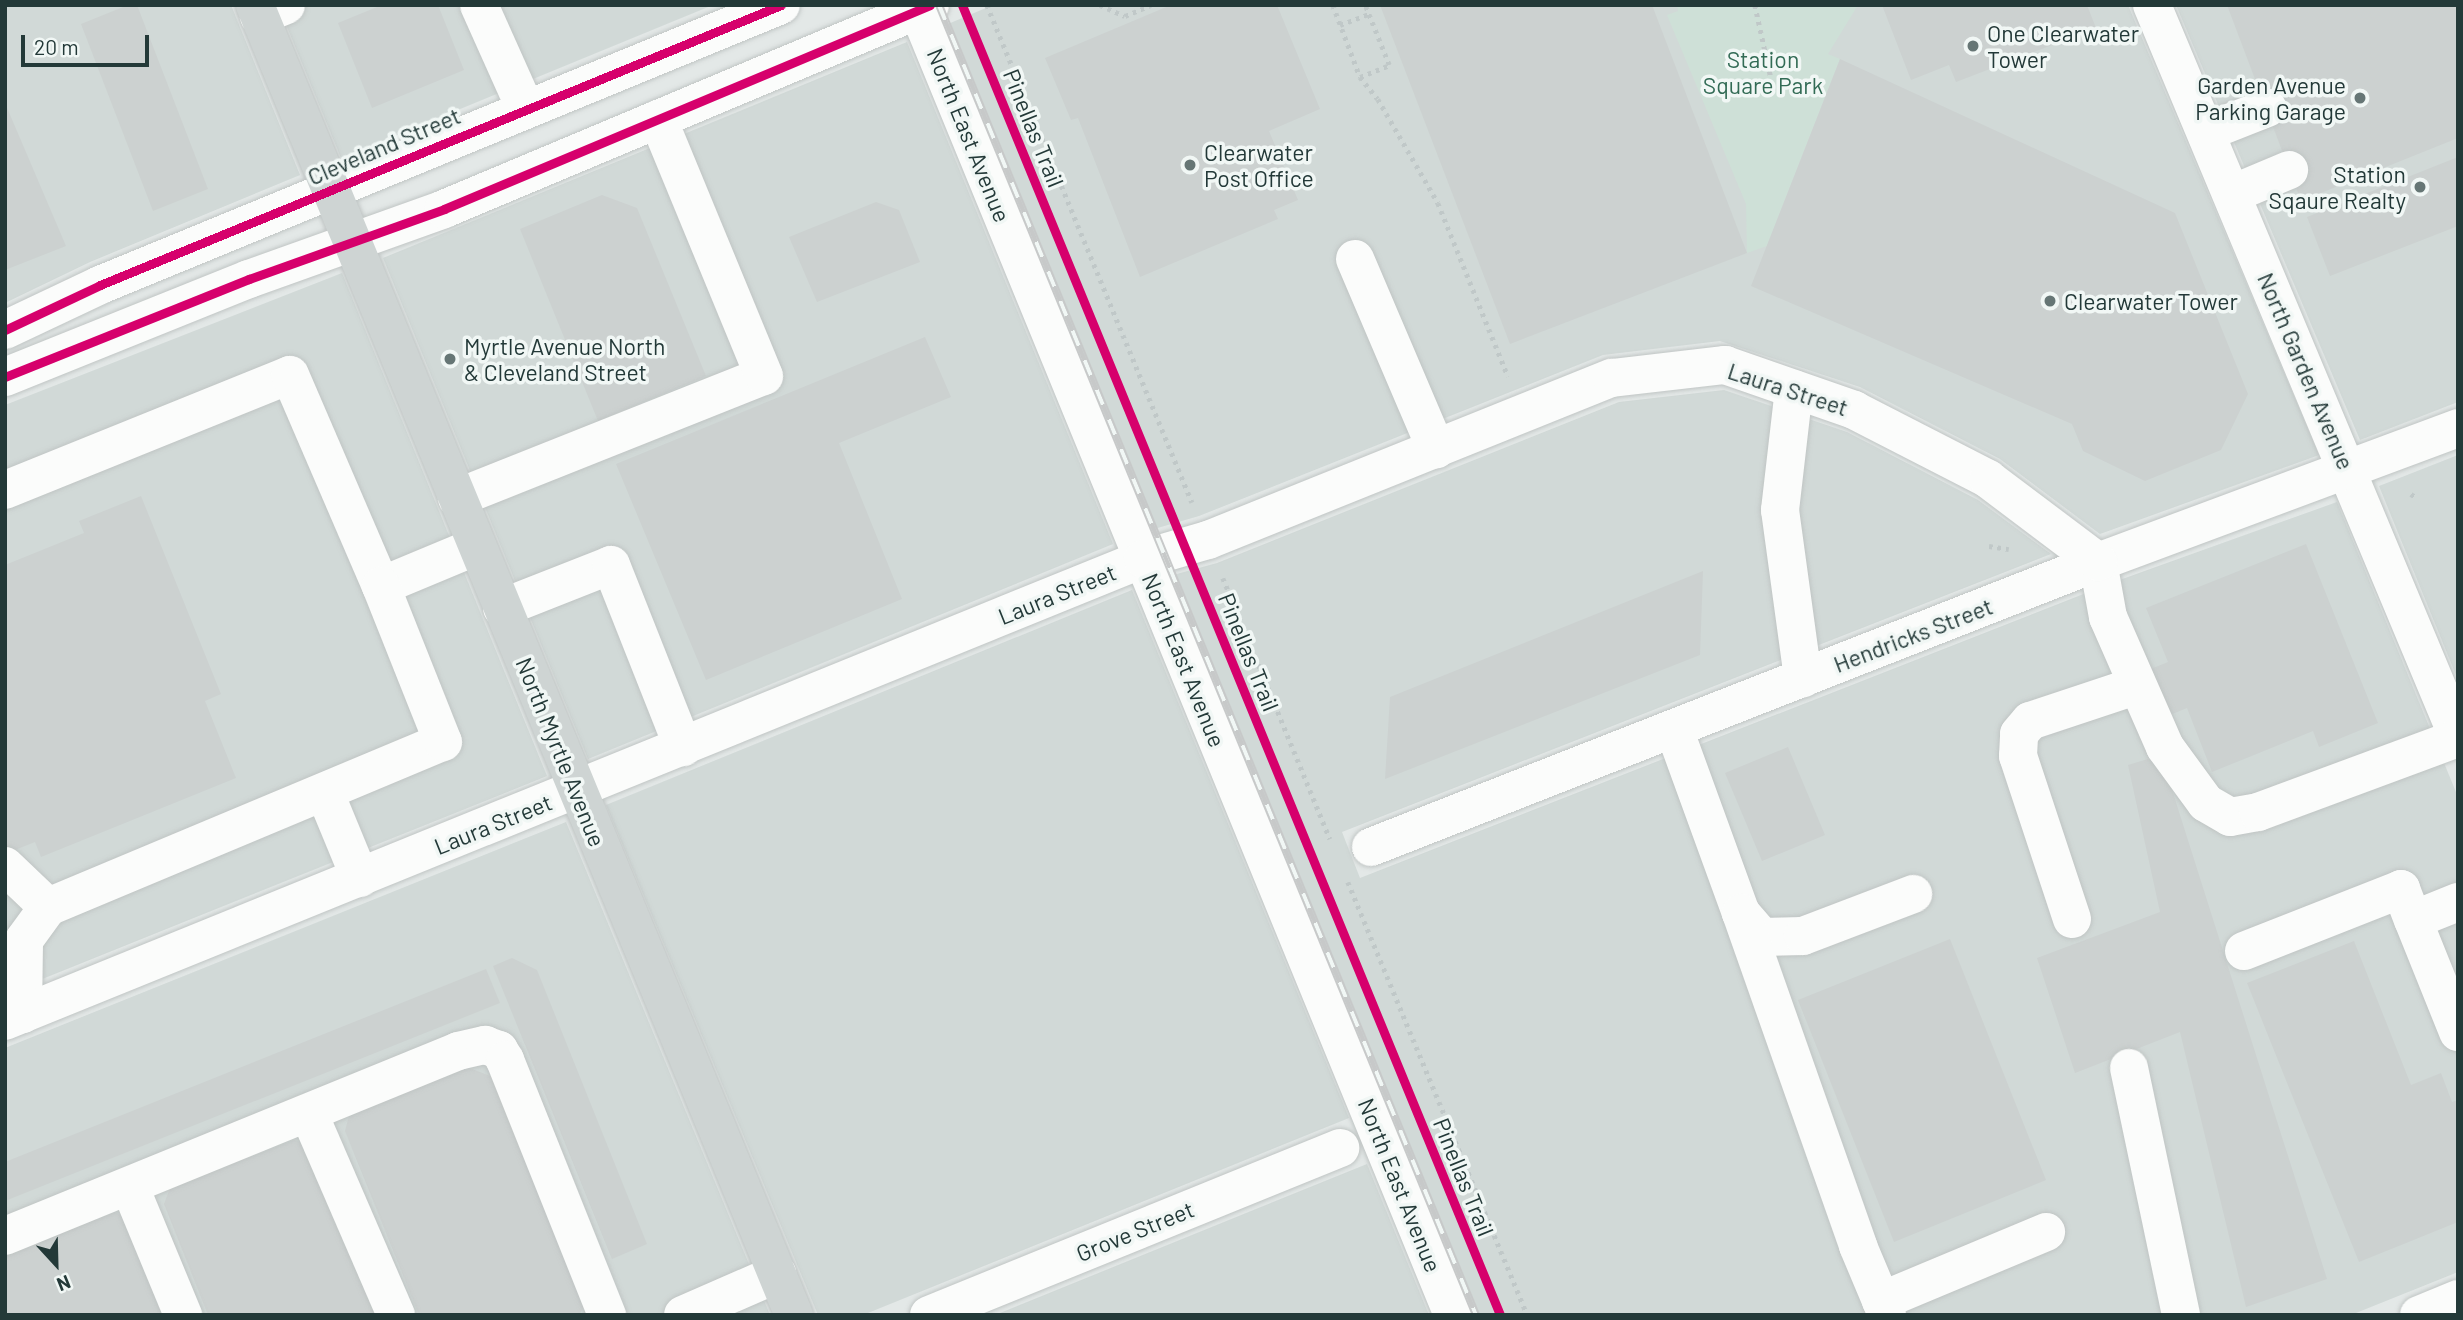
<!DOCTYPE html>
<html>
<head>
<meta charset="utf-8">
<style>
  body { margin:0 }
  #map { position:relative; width:2463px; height:1320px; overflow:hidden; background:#e3e8e7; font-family:Barlow,sans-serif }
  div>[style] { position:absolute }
  .built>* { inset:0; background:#d1d9d7 }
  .green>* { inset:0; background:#cee0d7 }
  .building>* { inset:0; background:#ccd1d0 }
  .path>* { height:4.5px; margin-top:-2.25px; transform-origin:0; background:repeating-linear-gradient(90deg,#c0c8c8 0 3.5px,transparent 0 8.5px) }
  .roads { filter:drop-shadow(0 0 2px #c0c5c4) drop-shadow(0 0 2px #c0c5c4) }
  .minor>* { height:38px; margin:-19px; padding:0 19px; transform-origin:19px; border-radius:19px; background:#fbfcfb }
  .major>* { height:38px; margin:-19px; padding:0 19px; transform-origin:19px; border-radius:19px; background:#ced4d3 }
  .rail>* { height:8px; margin-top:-4px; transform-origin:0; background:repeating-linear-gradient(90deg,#f1f7f5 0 16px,#c7c9c9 0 32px); box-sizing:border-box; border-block:2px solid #c7c9c9 }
  .cycleway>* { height:9px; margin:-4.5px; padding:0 4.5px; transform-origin:4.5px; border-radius:4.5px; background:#d6006c }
  .dots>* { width:19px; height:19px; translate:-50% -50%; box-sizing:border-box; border:4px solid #f1f7f5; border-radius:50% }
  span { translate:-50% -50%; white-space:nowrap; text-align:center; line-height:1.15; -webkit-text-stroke:7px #f1f7f5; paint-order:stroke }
  .poi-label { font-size:23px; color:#233938 }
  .left { translate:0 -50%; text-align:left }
  .right { translate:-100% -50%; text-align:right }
  .park-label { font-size:23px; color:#326b55 }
  .street-label { font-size:23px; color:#233938 }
  .frame { position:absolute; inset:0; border:7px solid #233938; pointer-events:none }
  .north { position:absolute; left:21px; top:1229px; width:70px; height:70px; -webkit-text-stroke:5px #f1f7f5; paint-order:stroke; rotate:158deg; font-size:19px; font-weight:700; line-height:28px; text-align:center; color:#233938 }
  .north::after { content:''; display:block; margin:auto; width:24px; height:32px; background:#233938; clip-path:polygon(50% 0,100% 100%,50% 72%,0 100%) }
  .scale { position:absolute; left:21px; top:35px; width:128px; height:32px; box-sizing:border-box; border:4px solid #233938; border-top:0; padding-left:9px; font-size:21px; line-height:24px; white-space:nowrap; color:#233938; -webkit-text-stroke:5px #f1f7f5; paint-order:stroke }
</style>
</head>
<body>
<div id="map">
  <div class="built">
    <div style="clip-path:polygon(5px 5px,231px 5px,300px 175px,90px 262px,5px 303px)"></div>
    <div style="clip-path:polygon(278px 5px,713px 5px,341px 158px)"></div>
    <div style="clip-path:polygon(993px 5px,2128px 5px,2319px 455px,2100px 534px,2000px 459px,1860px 387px,1720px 341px,1603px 355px,1199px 516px,1154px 529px,948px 24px)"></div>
    <div style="clip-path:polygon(2176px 5px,2458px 5px,2458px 402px,2360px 440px)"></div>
    <div style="clip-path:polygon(907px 42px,1113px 544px,588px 759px,383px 258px)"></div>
    <div style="clip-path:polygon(342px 273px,547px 776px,5px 994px,5px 405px)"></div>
    <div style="clip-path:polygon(1724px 390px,1847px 432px,1978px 500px,2051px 554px,1342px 832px,1360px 878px,2114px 582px,2337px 502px,2458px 797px,2458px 1272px,2351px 1315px,1477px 1315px,1173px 575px,1217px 563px,1619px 402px)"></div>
    <div style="clip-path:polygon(2458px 455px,2458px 680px,2379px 486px)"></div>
    <div style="clip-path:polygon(1132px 590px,1349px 1118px,863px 1315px,818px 1315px,606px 805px)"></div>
    <div style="clip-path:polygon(566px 822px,770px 1315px,5px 1315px,5px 1048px)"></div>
    <div style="clip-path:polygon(1367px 1164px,1429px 1315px,995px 1315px)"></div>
  </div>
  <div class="green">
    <div style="clip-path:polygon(1677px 5px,1858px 5px,1828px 54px,1840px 59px,1767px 246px,1747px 253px,1746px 204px,1667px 15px,1678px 11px)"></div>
  </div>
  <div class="building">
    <div style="clip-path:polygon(128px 5px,137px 5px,208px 189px,153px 211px,81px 24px)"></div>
    <div style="clip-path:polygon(382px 5px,438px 5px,464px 70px,372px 108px,338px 23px)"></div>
    <div style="clip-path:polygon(1171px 5px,1277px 5px,1320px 109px,1269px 131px,1298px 200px,1274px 210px,1278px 219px,1140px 277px,1078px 118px,1071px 120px,1045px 58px)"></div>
    <div style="clip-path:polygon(1380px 5px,1652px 5px,1747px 253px,1510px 344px)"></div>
    <div style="clip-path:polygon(1882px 5px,2087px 5px,2096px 28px,1956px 82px,1949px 65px,1911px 80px)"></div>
    <div style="clip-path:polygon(2227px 5px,2458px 5px,2458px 138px,2301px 201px)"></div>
    <div style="clip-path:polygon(1840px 59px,2175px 213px,2248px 394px,2221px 450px,2145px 481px,2083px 451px,2072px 424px,1751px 286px)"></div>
    <div style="clip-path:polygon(5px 103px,66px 246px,5px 270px)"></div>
    <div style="clip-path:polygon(2458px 157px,2458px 226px,2330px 276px,2307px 217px)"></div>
    <div style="clip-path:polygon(602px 195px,637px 208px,706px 376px,598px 421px,520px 229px)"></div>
    <div style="clip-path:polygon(876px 202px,899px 210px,920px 262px,817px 302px,789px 237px)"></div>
    <div style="clip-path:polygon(925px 337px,951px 397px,839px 443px,902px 599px,706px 680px,616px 464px)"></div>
    <div style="clip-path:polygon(141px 496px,221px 694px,205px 701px,236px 778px,41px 857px,35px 842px,5px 854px,5px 565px,84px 533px,79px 521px)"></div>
    <div style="clip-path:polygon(2306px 544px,2378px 723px,2319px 747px,2313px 731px,2212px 772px,2187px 708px,2160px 719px,2141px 673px,2168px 662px,2146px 608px)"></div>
    <div style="clip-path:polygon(1703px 571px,1700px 655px,1385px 779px,1390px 697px)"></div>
    <div style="clip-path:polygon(1788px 747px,1825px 835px,1762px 861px,1725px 773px)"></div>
    <div style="clip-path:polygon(2161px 755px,2327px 1279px,2246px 1307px,2180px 1032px,2075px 1073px,2037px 958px,2160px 912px,2128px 765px)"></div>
    <div style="clip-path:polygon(1950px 939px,2046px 1180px,1894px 1242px,1798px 1000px)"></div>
    <div style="clip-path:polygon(2354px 941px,2411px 1085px,2441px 1073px,2452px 1102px,2458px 1100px,2458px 1222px,2359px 1262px,2247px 983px)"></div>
    <div style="clip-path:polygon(512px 958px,537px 970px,647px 1244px,612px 1259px,493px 966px)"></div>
    <div style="clip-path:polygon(486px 969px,500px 1003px,5px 1201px,5px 1162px)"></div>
    <div style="clip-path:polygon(467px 1067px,495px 1078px,585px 1305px,579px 1315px,419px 1315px,345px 1131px,349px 1116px)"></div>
    <div style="clip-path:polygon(294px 1140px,308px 1145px,375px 1315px,208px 1315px,164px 1204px,170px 1188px)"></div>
    <div style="clip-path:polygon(110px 1210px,127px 1218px,165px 1315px,5px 1315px,5px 1253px)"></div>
  </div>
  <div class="path">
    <div style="left:987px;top:5px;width:538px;rotate:67.59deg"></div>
    <div style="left:1100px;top:5px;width:27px;rotate:24deg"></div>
    <div style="left:1125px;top:16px;width:28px;rotate:-23deg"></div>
    <div style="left:1333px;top:5px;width:77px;rotate:69.4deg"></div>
    <div style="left:1360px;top:77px;width:31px;rotate:-22deg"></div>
    <div style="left:1389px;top:65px;width:65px;rotate:-111.8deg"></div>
    <div style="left:1755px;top:5px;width:75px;rotate:77.6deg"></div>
    <div style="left:1340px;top:25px;width:30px;rotate:-21deg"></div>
    <div style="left:1360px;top:77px;width:28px;rotate:51deg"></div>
    <div style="left:1378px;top:99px;width:120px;rotate:60deg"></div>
    <div style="left:1438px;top:203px;width:187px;rotate:68deg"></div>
    <div style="left:2411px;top:494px;width:4px;rotate:34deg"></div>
    <div style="left:1989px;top:546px;width:20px;rotate:9deg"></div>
    <div style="left:1223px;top:578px;width:282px;rotate:67.7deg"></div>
    <div style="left:1348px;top:882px;width:469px;rotate:67.5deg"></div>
  </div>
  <div class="roads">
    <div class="minor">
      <div style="left:479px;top:5px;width:113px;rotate:65.9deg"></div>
      <div style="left:916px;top:5px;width:1416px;rotate:67.71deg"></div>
      <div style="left:2152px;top:5px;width:793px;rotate:67.31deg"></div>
      <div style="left:259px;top:16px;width:29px;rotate:-22deg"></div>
      <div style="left:2206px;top:132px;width:66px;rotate:-21.5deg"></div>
      <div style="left:2232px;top:194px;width:62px;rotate:-22.8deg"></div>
      <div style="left:1355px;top:259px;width:207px;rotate:66.9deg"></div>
      <div style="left:5px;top:330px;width:105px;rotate:-25.3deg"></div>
      <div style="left:100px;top:285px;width:736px;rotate:-22.35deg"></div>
      <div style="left:5px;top:377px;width:263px;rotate:-21.9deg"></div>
      <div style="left:249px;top:279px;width:207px;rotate:-19.7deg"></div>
      <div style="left:444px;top:209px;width:527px;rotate:-22.77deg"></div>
      <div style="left:1794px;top:389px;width:122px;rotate:96.6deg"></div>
      <div style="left:1780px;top:510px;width:170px;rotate:82.2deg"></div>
      <div style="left:5px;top:490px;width:307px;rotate:-22deg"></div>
      <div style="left:290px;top:375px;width:230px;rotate:66.7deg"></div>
      <div style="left:381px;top:586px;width:104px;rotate:-22.6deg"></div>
      <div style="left:457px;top:498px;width:330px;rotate:-21.7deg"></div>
      <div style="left:764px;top:376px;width:278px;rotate:-112.4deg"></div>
      <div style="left:2098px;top:562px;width:56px;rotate:79.7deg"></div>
      <div style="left:2108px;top:617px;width:142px;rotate:66.3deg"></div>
      <div style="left:2165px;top:747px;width:69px;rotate:53.8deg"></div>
      <div style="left:2206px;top:803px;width:28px;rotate:30deg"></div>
      <div style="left:2230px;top:817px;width:28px;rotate:-10deg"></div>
      <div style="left:2258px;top:812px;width:213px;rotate:-20.3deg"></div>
      <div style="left:502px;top:608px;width:117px;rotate:-21.5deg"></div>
      <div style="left:611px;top:565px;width:196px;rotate:68.4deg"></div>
      <div style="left:1674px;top:729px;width:196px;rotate:70deg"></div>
      <div style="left:1741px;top:913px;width:32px;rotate:49deg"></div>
      <div style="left:1762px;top:937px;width:41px;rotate:-1.4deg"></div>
      <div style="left:1803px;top:936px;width:118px;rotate:-20.9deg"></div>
      <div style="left:325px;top:793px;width:92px;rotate:67.6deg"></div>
      <div style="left:1371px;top:847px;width:781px;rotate:-21.41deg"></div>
      <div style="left:2098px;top:562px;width:384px;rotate:-20.4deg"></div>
      <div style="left:5px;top:866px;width:59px;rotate:43.6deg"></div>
      <div style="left:48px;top:907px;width:428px;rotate:-22.7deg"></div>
      <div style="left:443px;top:742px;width:168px;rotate:-111.7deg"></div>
      <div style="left:2458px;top:902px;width:48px;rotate:158.2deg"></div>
      <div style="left:2413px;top:920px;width:121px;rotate:68.1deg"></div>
      <div style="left:1741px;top:913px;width:353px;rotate:70.6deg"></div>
      <div style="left:1858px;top:1246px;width:75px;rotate:67.2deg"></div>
      <div style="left:2072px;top:919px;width:172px;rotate:-108.3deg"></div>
      <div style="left:2018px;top:756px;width:22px;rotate:-87deg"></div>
      <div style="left:2019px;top:734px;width:17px;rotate:-50deg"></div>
      <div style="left:2030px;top:721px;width:111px;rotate:-18.4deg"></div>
      <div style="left:2244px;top:951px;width:169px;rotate:-21.5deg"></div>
      <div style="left:2401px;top:889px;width:33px;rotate:69deg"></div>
      <div style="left:23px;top:1014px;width:74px;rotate:-89.2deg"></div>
      <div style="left:24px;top:940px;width:41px;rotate:-54deg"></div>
      <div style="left:5px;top:1021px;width:1228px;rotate:-22.1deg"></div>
      <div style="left:1143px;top:559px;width:68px;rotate:-16.3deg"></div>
      <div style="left:1208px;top:540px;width:435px;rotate:-21.9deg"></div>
      <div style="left:1612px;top:378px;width:114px;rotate:-6.6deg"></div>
      <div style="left:1725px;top:365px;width:137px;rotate:19.2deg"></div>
      <div style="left:1854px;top:410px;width:151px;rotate:27.2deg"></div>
      <div style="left:1988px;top:479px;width:138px;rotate:37deg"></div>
      <div style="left:2129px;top:1068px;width:252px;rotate:78.1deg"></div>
      <div style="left:309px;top:1114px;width:219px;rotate:66.6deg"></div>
      <div style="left:130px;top:1187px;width:139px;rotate:67.5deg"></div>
      <div style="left:5px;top:1236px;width:489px;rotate:-22.2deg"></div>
      <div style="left:458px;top:1051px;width:28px;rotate:-13deg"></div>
      <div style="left:485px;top:1045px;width:15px;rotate:20deg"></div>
      <div style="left:499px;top:1050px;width:12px;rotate:59deg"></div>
      <div style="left:505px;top:1060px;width:275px;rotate:68.2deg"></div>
      <div style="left:1881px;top:1301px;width:179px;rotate:-22.7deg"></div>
      <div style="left:683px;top:1315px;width:103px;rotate:-23.6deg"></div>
      <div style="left:929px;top:1315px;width:444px;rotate:-22.1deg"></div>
      <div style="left:2419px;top:1315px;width:42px;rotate:-22.3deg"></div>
    </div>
    <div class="major">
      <div style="left:255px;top:5px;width:1417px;rotate:67.64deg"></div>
    </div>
  </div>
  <div class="rail">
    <div style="left:939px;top:5px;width:1416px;rotate:67.71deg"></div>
  </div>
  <div class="cycleway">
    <div style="left:962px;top:5px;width:1416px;rotate:67.67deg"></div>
    <div style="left:5px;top:330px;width:105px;rotate:-25.3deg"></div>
    <div style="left:100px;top:285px;width:736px;rotate:-22.35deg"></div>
    <div style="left:5px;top:377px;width:263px;rotate:-21.9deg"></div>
    <div style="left:249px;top:279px;width:207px;rotate:-19.7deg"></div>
    <div style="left:444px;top:209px;width:527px;rotate:-22.77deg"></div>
  </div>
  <div class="dots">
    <div style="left:1973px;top:46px;background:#667675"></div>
    <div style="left:2360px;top:98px;background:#667675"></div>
    <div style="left:1190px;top:165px;background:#667675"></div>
    <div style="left:2420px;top:187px;background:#667675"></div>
    <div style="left:2050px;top:301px;background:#667675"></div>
    <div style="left:450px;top:359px;background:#667675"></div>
  </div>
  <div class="poi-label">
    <span class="left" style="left:1987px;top:46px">One Clearwater<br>Tower</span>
    <span class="right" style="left:2346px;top:98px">Garden Avenue<br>Parking Garage</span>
    <span class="left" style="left:1204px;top:165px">Clearwater<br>Post Office</span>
    <span class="right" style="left:2406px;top:187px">Station<br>Sqaure Realty</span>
    <span class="left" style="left:2064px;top:301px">Clearwater Tower</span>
    <span class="left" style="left:464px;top:359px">Myrtle Avenue North<br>&amp; Cleveland Street</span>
  </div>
  <div class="park-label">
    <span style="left:1763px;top:72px">Station<br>Square Park</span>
  </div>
  <div class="street-label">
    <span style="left:1034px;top:128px;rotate:68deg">Pinellas Trail</span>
    <span style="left:969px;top:135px;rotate:68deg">North East Avenue</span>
    <span style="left:384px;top:146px;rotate:-23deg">Cleveland Street</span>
    <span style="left:2306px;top:371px;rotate:67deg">North Garden Avenue</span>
    <span style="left:1788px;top:389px;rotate:18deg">Laura Street</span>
    <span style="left:1057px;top:594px;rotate:-22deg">Laura Street</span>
    <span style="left:1913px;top:635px;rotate:-21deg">Hendricks Street</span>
    <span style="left:1249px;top:652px;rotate:68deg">Pinellas Trail</span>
    <span style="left:1184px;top:660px;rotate:68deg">North East Avenue</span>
    <span style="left:561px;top:752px;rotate:68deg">North Myrtle Avenue</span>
    <span style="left:493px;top:824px;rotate:-22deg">Laura Street</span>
    <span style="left:1464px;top:1177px;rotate:68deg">Pinellas Trail</span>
    <span style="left:1400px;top:1185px;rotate:68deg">North East Avenue</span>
    <span style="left:1135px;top:1231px;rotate:-22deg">Grove Street</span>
  </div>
  <div class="frame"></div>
  <div class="north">N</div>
  <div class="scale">20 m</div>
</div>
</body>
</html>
